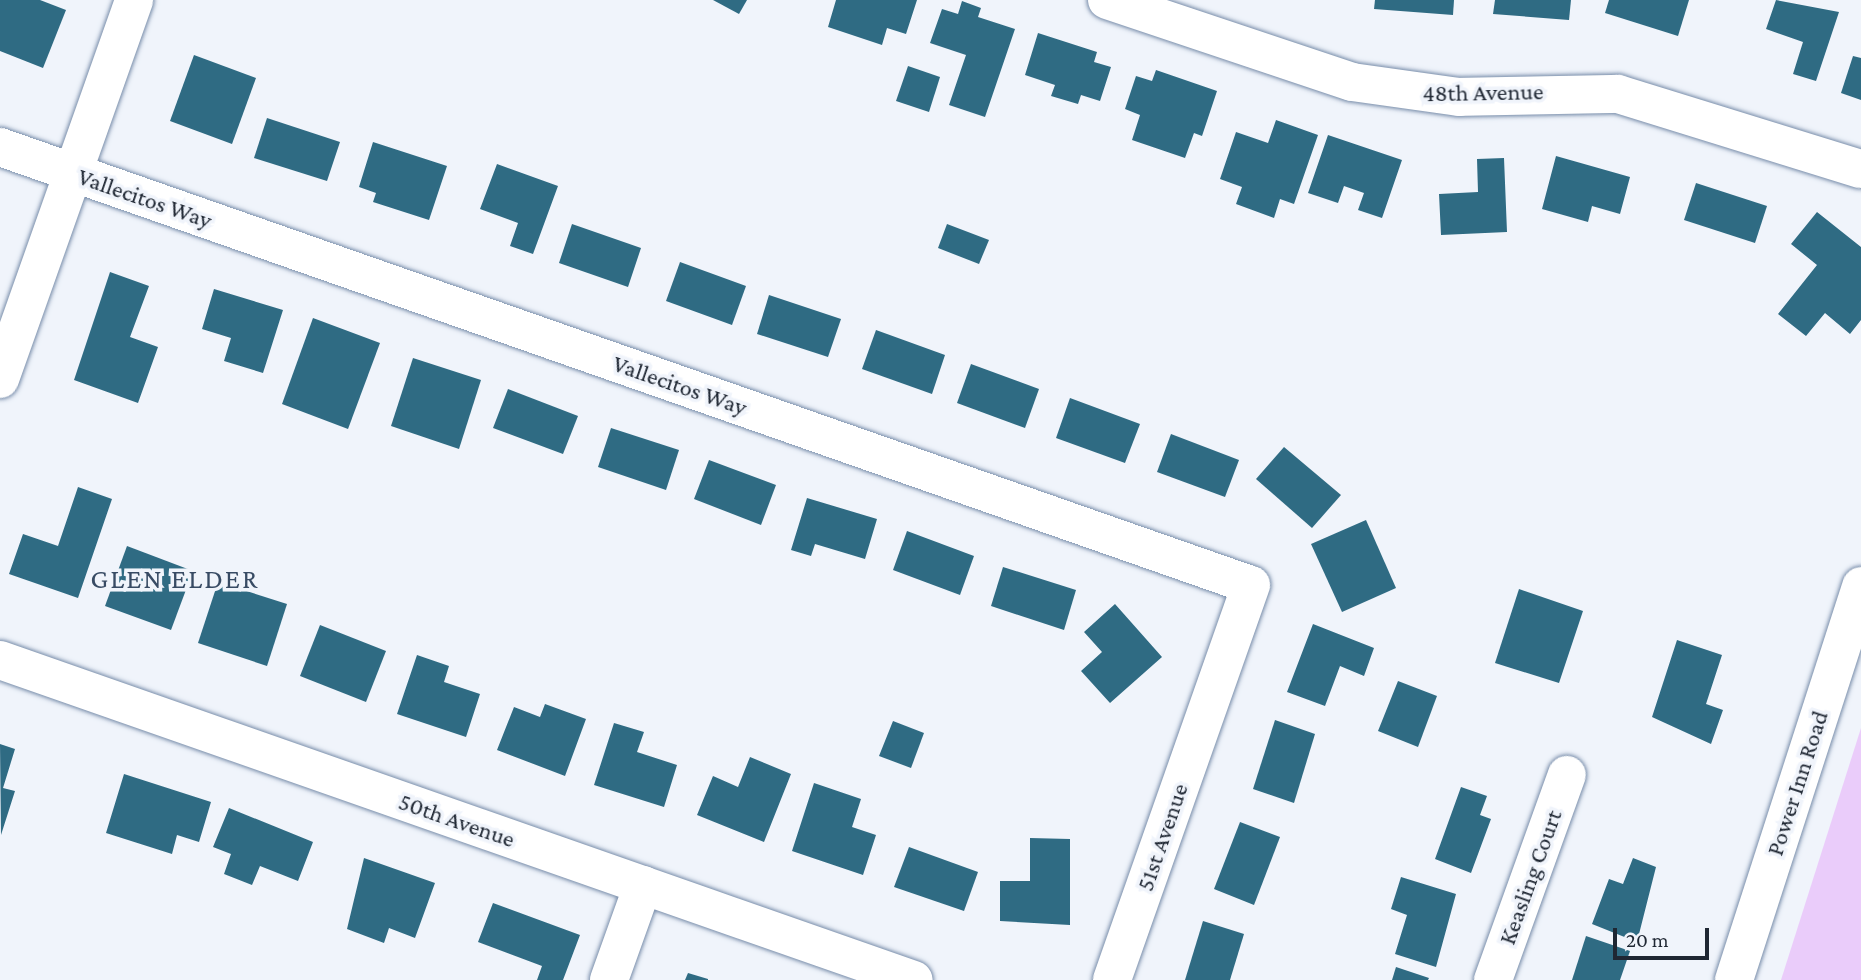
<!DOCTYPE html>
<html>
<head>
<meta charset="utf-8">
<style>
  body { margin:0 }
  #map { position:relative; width:1861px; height:980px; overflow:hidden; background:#f0f4fb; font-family:"Crimson Pro",serif }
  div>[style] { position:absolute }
  .green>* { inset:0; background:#eaccfa }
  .building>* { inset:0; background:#2f6b83 }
  .roads { filter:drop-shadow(0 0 2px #788daa) drop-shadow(0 0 2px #788daa) }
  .minor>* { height:38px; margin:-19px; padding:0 19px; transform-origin:19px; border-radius:19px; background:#fff }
  .major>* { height:38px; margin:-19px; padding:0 19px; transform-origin:19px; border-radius:19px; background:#fff }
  span { translate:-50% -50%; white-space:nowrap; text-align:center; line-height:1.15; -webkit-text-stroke:7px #f0f4fb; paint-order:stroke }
  .street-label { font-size:24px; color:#1f2733 }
  .quarter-label { font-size:28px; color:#384b64; letter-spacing:2px }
  .scale { position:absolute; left:1613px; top:928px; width:96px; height:32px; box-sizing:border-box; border:4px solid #1f2733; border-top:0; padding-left:9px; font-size:21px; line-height:24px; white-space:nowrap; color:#1f2733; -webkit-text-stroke:5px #f0f4fb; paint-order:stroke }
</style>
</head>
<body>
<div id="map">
  <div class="green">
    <div style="clip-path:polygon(1861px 728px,1861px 980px,1781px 980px)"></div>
  </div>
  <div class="building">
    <div style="clip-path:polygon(0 0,40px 0,66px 10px,43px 68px,0 51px)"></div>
    <div style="clip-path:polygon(713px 0,747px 0,739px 14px)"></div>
    <div style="clip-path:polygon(836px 0,917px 0,906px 34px,887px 28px,882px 45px,828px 27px)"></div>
    <div style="clip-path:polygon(1375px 0,1454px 0,1453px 15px,1374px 9px)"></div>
    <div style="clip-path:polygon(1495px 0,1571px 0,1569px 20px,1493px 14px)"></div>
    <div style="clip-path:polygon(1609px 0,1689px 0,1678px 36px,1605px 13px)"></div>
    <div style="clip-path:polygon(1776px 0,1839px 12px,1816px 81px,1793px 74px,1803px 42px,1766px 29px)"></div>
    <div style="clip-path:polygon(962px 1px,981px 8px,978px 17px,1015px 29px,985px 117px,949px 105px,966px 55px,930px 43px,942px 9px,958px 14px)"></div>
    <div style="clip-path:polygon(1038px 33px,1097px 52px,1094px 62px,1111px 67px,1100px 101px,1081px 95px,1078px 104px,1051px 96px,1055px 85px,1025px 75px)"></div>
    <div style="clip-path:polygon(194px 55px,256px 78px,232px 144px,170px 121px)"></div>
    <div style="clip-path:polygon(1853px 56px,1861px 58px,1861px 100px,1841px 93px)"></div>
    <div style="clip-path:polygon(908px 66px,940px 77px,929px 112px,896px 101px)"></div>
    <div style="clip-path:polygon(1156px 70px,1217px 91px,1202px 136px,1194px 133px,1185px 158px,1132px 140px,1140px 115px,1125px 109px,1136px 76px,1152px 81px)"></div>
    <div style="clip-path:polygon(267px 118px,340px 142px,327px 181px,254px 158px)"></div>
    <div style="clip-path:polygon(1276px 120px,1318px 135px,1294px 204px,1280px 199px,1274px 218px,1236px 204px,1242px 187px,1220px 179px,1236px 132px,1268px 143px)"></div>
    <div style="clip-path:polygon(1328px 135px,1402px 160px,1382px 218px,1358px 210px,1364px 193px,1344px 186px,1338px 203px,1308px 193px)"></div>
    <div style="clip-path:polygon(373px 142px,447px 166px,429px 220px,373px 202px,376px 193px,359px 187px)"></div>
    <div style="clip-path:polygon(1556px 156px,1630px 177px,1620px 214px,1592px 206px,1588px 222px,1542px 209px)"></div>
    <div style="clip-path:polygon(1504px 158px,1507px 232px,1441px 235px,1439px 194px,1478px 192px,1477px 159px)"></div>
    <div style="clip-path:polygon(497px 164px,558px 186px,533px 254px,510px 246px,518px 223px,480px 209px)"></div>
    <div style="clip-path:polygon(1696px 183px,1767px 206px,1755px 243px,1684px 220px)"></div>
    <div style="clip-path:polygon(1817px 212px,1861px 247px,1861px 320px,1850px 334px,1825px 313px,1806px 336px,1778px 314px,1817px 265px,1791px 244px)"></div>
    <div style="clip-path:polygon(572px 224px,641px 248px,628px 287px,559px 263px)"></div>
    <div style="clip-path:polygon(947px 224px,989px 240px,979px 264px,938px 248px)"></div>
    <div style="clip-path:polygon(680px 262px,746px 286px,732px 325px,666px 301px)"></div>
    <div style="clip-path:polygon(110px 272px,149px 286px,130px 337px,158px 347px,138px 403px,74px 380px)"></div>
    <div style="clip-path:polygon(214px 289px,283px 310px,263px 373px,224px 361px,231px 338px,202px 329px)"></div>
    <div style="clip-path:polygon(769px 295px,841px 319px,828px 357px,757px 334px)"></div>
    <div style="clip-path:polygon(313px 318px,380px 343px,348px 429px,282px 404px)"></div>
    <div style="clip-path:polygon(876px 330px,945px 355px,932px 394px,862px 369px)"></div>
    <div style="clip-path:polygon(413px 358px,481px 380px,459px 449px,391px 426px)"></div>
    <div style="clip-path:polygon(971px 364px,1039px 389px,1025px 428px,957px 403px)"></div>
    <div style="clip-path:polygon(508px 389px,578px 416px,563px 454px,493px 428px)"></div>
    <div style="clip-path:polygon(1070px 398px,1140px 424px,1125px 463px,1056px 438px)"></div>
    <div style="clip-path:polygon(611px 428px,679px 450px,666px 490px,598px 467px)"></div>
    <div style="clip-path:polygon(1171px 434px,1239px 460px,1225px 497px,1157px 472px)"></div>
    <div style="clip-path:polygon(1284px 447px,1341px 495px,1312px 528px,1256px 479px)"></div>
    <div style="clip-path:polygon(709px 460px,776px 485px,761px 525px,694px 499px)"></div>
    <div style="clip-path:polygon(78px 487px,112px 499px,78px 598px,9px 574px,23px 534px,58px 546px)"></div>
    <div style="clip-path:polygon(807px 498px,877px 519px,865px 559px,815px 544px,811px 556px,791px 550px)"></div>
    <div style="clip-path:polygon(1366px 520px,1396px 588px,1342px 612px,1311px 544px)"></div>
    <div style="clip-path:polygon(907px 531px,974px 556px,960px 595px,893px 570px)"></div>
    <div style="clip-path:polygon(127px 546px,193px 571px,171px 630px,105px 606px)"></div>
    <div style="clip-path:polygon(1003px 567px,1076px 590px,1064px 630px,991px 606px)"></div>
    <div style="clip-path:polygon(218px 582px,287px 604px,267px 666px,198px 643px)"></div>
    <div style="clip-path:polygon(1519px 589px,1583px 611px,1559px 683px,1495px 663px)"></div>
    <div style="clip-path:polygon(1115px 604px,1162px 657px,1110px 703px,1081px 671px,1102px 652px,1084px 632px)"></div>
    <div style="clip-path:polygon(1313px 624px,1374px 648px,1364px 676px,1340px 666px,1325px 706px,1287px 692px)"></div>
    <div style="clip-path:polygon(320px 625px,386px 651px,366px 702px,300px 676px)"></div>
    <div style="clip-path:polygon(1677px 640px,1722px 655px,1706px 704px,1723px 710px,1711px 744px,1652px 717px)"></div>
    <div style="clip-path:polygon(417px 655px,449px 666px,444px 682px,480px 694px,466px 737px,397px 714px)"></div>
    <div style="clip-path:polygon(1398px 681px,1437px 696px,1418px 747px,1378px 731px)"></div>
    <div style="clip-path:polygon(545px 704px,586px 719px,565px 776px,497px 750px,514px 707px,540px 717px)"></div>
    <div style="clip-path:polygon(1275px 720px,1315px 734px,1294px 803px,1253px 789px)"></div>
    <div style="clip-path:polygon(893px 721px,924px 733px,911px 768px,879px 756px)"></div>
    <div style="clip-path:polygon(614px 723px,644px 732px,637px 752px,677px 765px,664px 807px,594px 785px)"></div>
    <div style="clip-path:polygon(0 744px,15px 749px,3px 788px,15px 791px,1px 835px)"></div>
    <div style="clip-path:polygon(750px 757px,791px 774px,764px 842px,697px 815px,713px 776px,738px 787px)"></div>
    <div style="clip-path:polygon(124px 774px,211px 802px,199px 842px,177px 835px,172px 854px,106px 833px)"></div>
    <div style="clip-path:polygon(814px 783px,861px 799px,852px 827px,876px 835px,863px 875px,792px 851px)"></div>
    <div style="clip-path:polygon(1461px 787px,1487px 796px,1480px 815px,1491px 819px,1471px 873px,1435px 859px)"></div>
    <div style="clip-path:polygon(229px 808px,313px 842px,298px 881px,260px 866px,252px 885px,224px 874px,231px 854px,213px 847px)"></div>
    <div style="clip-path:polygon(1240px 822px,1280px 837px,1254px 905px,1214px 889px)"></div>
    <div style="clip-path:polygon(1030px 838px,1070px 839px,1070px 925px,1000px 921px,1000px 881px,1030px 881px)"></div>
    <div style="clip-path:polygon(909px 847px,978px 872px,964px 911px,894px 887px)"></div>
    <div style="clip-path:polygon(364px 858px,435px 883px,415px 938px,389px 928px,384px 943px,347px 929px)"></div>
    <div style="clip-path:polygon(1633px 858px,1656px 867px,1637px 942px,1592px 924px,1609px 879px,1623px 884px)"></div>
    <div style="clip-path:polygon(1401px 877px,1456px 894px,1436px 967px,1395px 954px,1407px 915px,1391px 909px)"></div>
    <div style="clip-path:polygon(493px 903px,580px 935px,563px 980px,537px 980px,542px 966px,478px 942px)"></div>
    <div style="clip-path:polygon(1203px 921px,1244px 934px,1230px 980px,1185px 980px)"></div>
    <div style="clip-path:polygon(1586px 936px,1630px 951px,1620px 980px,1572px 980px)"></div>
    <div style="clip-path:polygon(1396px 967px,1429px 978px,1428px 980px,1392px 980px)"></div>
    <div style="clip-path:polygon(688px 973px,708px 979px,708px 980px,685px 980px)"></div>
  </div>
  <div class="roads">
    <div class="minor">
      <div style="left:1107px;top:0;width:258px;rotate:18.5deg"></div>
      <div style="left:1352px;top:82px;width:108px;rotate:8deg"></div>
      <div style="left:1459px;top:97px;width:159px;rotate:-1.1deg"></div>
      <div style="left:1618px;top:94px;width:254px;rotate:17.2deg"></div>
      <div style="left:0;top:147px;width:1325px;rotate:19.3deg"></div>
      <div style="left:1251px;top:585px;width:419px;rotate:109.4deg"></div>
      <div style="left:0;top:379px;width:402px;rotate:-70.5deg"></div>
      <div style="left:0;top:660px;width:968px;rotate:19.3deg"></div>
      <div style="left:609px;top:980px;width:101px;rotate:-70.3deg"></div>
      <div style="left:1493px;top:980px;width:218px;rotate:-70.2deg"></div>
    </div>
    <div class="major">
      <div style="left:1734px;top:980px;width:414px;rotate:-72.1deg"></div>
    </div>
  </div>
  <div class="street-label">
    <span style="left:1483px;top:92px;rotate:-1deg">48th Avenue</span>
    <span style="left:145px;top:198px;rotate:19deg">Vallecitos Way</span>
    <span style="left:680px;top:385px;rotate:19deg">Vallecitos Way</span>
    <span style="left:1797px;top:783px;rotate:-72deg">Power Inn Road</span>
    <span style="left:457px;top:820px;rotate:19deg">50th Avenue</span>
    <span style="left:1162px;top:837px;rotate:-71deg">51st Avenue</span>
    <span style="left:1530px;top:877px;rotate:-70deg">Keasling Court</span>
  </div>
  <div class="quarter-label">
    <span style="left:175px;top:579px">GLEN ELDER</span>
  </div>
  <div class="scale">20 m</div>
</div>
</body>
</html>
